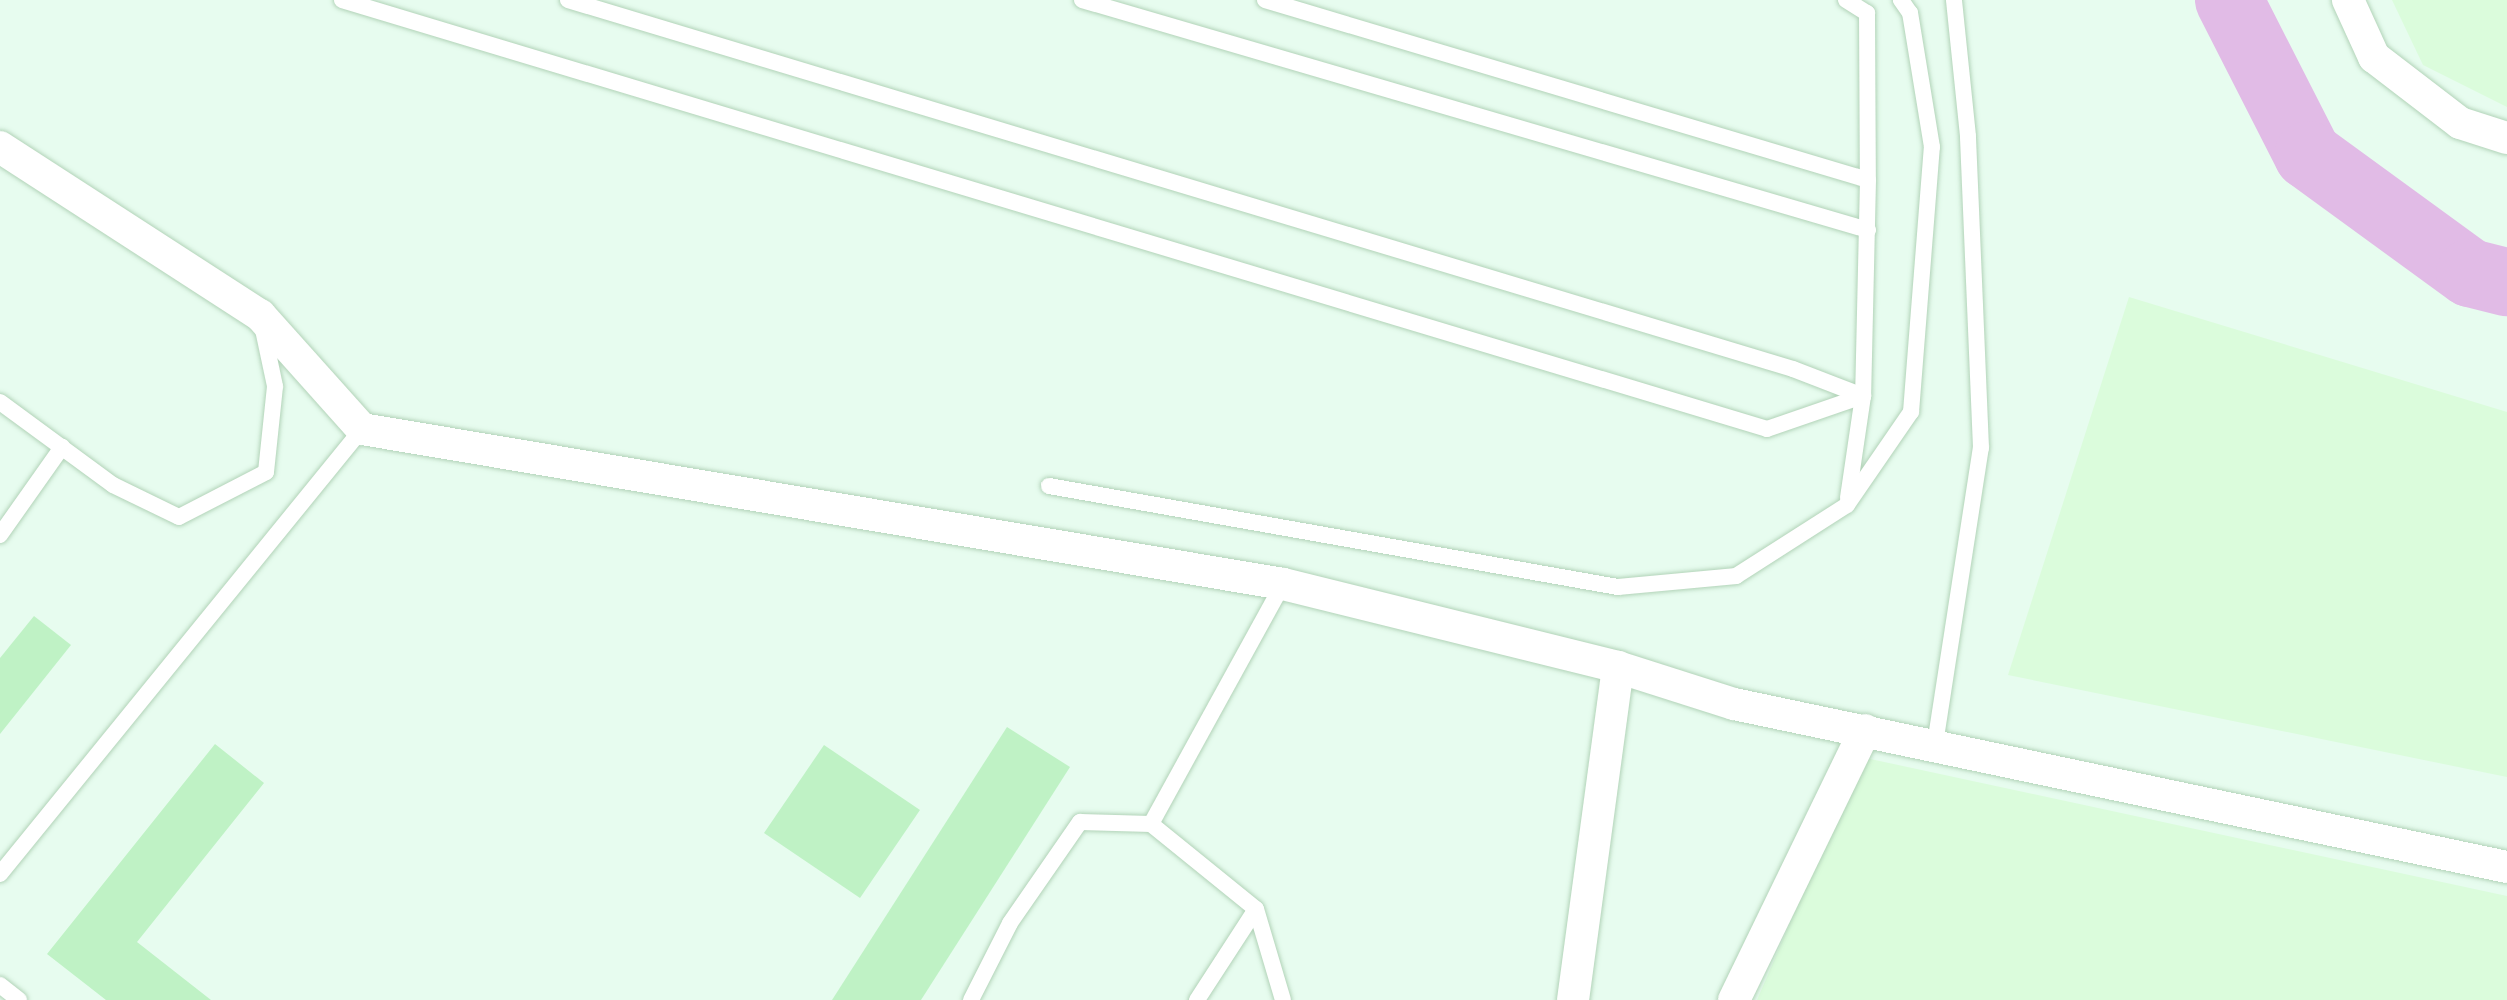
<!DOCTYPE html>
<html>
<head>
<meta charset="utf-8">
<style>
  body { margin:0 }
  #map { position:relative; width:2507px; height:1000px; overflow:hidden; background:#e7fcef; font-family:"Open Sans",sans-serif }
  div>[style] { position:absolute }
  .commercial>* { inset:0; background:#dbfcdc }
  .river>* { height:68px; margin:-34px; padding:0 34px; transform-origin:34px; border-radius:34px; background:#e1bbe6 }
  .building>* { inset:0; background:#bff2c5 }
  .roads { filter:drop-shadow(0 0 2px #b2d3b8) drop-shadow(0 0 2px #b2d3b8) }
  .service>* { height:16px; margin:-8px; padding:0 8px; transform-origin:8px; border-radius:8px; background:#fff }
  .minor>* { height:32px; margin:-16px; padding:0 16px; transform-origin:16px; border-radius:16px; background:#fff }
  span { translate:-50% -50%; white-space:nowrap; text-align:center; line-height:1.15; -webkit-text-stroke:6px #eefff4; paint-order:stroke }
</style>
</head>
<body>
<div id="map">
  <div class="commercial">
    <div style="clip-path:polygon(2392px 0,2507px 0,2507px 107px,2423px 65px)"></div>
    <div style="clip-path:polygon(2129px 297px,2507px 412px,2507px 777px,2008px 675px)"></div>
    <div style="clip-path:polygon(1861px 757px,2507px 896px,2507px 1000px,1757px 1000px)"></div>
  </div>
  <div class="river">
    <div style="left:2229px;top:0;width:174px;rotate:63deg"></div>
    <div style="left:2308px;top:155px;width:200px;rotate:36.1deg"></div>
    <div style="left:2470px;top:273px;width:38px;rotate:14deg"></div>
  </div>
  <div class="building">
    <div style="clip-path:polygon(34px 616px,71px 645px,0 734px,0 658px)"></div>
    <div style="clip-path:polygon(1007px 727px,1070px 767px,921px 1000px,832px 1000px)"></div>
    <div style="clip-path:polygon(215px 744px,264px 783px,137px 942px,211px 1000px,106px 1000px,47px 954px)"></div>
    <div style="clip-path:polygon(824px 745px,920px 810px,860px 898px,764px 833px)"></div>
  </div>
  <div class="roads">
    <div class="service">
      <div style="left:342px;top:0;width:1488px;rotate:16.75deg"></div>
      <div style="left:1767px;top:429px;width:102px;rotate:-19deg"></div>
      <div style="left:568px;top:0;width:1279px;rotate:16.76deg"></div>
      <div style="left:1793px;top:369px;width:75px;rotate:21.1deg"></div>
      <div style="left:1082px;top:0;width:819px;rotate:16.31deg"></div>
      <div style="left:1265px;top:0;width:629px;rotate:16.62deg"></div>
      <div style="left:1846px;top:0;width:25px;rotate:32deg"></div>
      <div style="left:1867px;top:13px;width:167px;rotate:89.7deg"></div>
      <div style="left:1868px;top:180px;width:216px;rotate:91.3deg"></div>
      <div style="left:1863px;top:396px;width:103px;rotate:98.4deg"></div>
      <div style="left:0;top:402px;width:140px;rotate:36.3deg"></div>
      <div style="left:113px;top:485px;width:73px;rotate:25.9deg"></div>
      <div style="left:179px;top:517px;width:98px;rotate:-27.3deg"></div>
      <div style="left:266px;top:472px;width:86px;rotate:-84deg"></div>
      <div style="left:275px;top:386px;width:62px;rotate:-102deg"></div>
      <div style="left:1049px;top:486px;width:578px;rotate:10.07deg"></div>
      <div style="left:1618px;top:587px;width:119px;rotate:-5.3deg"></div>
      <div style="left:1736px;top:576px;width:132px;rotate:-32.6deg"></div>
      <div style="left:1847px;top:505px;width:113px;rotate:-55.5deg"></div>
      <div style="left:1911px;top:412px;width:266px;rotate:-85.5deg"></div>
      <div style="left:1932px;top:147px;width:136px;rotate:-99.3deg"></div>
      <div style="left:1910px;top:13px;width:16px;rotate:-125deg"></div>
      <div style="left:0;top:535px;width:108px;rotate:-54.8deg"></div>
      <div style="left:1935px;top:744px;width:300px;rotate:-81.2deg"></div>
      <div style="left:1981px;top:448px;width:312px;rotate:-92.4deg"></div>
      <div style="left:1968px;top:136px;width:137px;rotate:-95.9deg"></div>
      <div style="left:1151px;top:824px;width:274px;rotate:-61.2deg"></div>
      <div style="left:0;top:874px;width:574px;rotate:-50.87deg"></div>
      <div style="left:0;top:985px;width:24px;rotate:38deg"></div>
      <div style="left:971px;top:1000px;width:86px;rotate:-63.1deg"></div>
      <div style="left:1010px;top:923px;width:123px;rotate:-55.3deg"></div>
      <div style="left:1080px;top:822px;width:71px;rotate:1.6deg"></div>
      <div style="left:1151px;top:824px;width:135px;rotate:39deg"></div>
      <div style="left:1256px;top:909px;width:95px;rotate:73.5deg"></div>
      <div style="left:1197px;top:1000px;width:108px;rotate:-57deg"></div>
    </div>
    <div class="minor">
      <div style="left:2348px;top:0;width:63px;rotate:65.5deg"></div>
      <div style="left:2374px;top:57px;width:108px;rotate:37.5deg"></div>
      <div style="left:2460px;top:123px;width:49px;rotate:17.7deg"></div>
      <div style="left:0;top:147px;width:310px;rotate:32.9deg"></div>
      <div style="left:260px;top:315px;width:153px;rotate:48.2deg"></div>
      <div style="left:362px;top:429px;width:934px;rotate:9.55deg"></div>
      <div style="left:1283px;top:584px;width:345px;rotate:13.9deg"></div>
      <div style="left:1618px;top:667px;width:122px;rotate:17.7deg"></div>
      <div style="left:1734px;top:704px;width:790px;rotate:11.91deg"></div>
      <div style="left:1573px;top:1000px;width:336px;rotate:-82.3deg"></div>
      <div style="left:1734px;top:1000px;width:300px;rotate:-64.1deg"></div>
    </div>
  </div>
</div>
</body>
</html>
